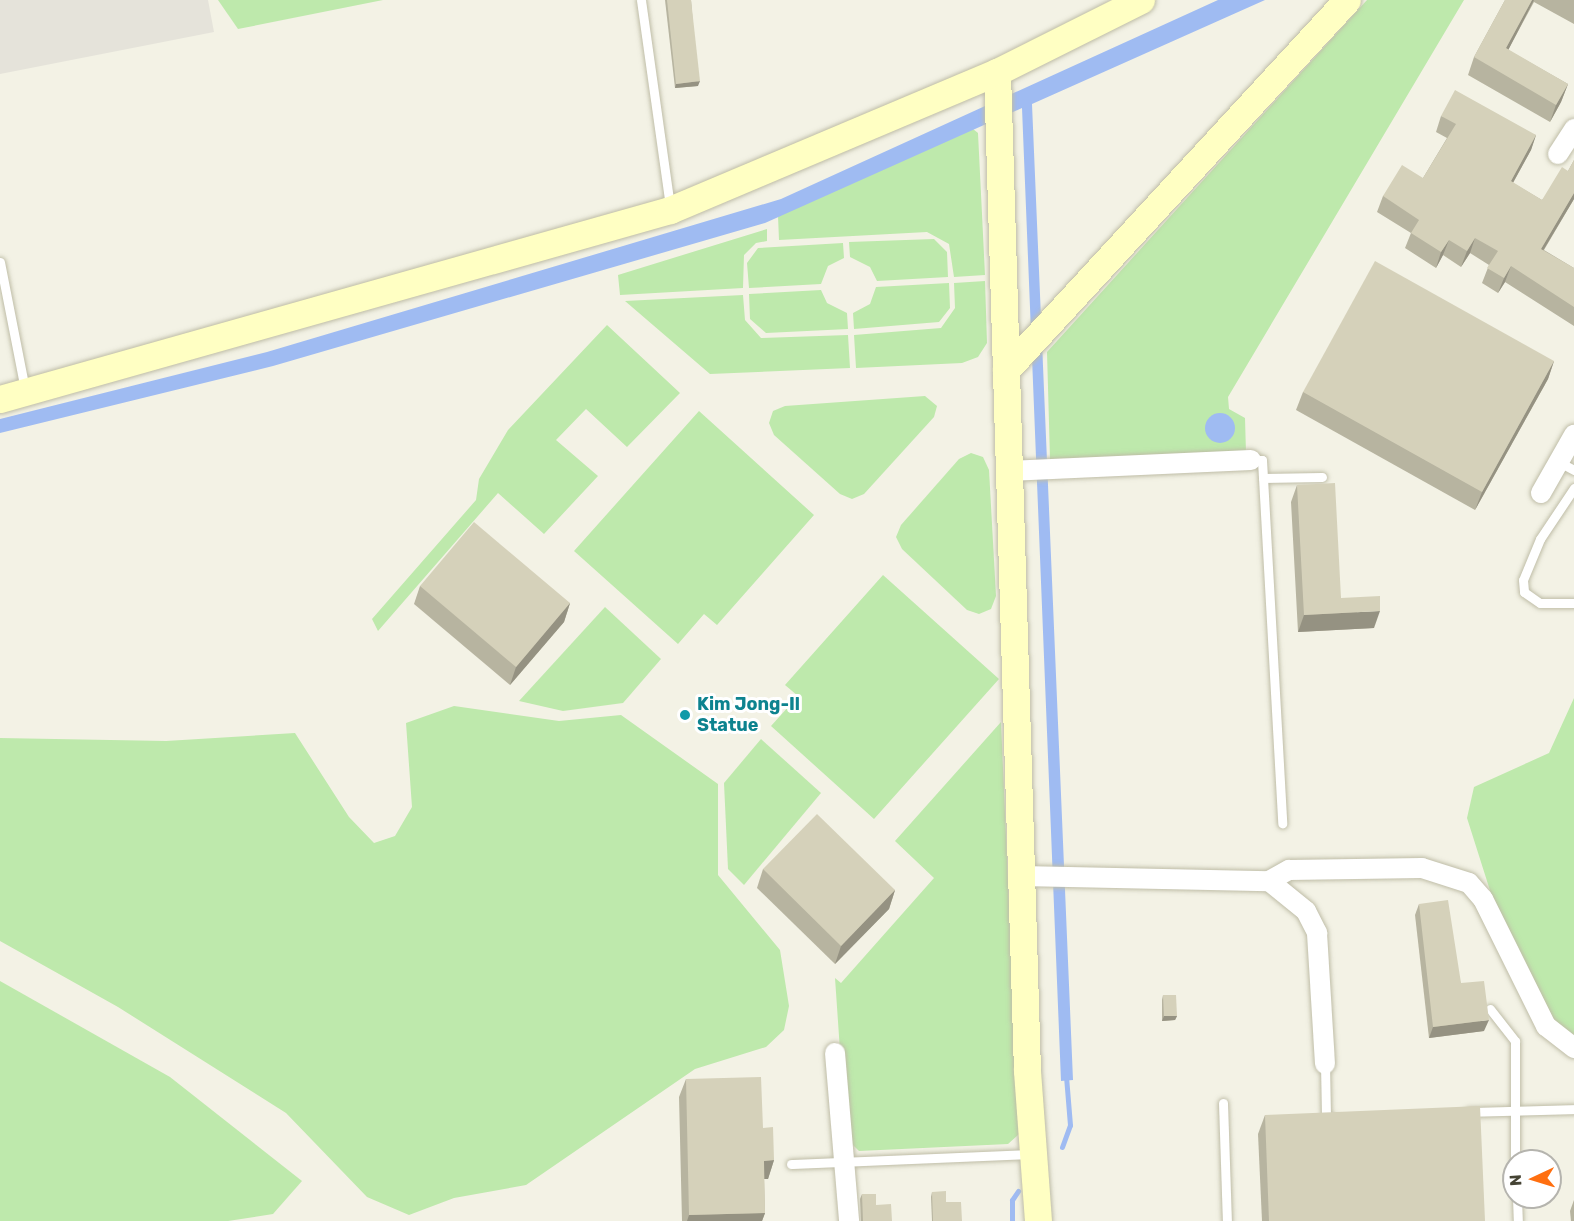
<!DOCTYPE html>
<html>
<head>
<meta charset="utf-8">
<style>
  body { margin:0 }
  #map { position:relative; width:1574px; height:1221px; overflow:hidden; background:#f3f2e5; font-family:Rubik,sans-serif }
  div>[style] { position:absolute }
  .industrial>* { inset:0; background:#e5e3da }
  .green>* { inset:0; background:#bee9ac }
  .water>* { inset:0; background:#9fbbf2 }
  .round { border-radius:50% }
  .stream>* { height:5px; margin:-2.5px; padding:0 2.5px; transform-origin:2.5px; border-radius:2.5px; background:#9fbbf2 }
  .roads { filter:drop-shadow(0 0 2px #bfbda7) drop-shadow(0 0 2px #bfbda7) }
  .lane>* { height:9px; margin:-4.5px; padding:0 4.5px; transform-origin:4.5px; border-radius:4.5px; background:#fff }
  .street>* { height:20px; margin:-10px; padding:0 10px; transform-origin:10px; border-radius:10px; background:#fff }
  .secondary>* { height:27px; margin:-13.5px; padding:0 13.5px; transform-origin:13.5px; border-radius:13.5px; background:#ffffc3 }
  .wall>* { inset:0; background:#b7b4a0 }
  .shaded-wall>* { inset:0; background:#959282 }
  .building>* { inset:0; background:#d5d1ba }
  .dots>* { width:16px; height:16px; translate:-50% -50%; box-sizing:border-box; border:3px solid #fff; border-radius:50% }
  span { translate:-50% -50%; white-space:nowrap; text-align:center; line-height:1.15; -webkit-text-stroke:6px #fff; paint-order:stroke }
  .culture-label { font-size:18px; color:#0d838f; font-weight:700 }
  .left { translate:0 -50%; text-align:left }
  .north { position:absolute; left:1502px; top:1149px; width:60px; height:60px; box-sizing:border-box; background:#fff; border:2px solid #b5b4ae; border-radius:50%; rotate:266deg; font-size:16px; font-weight:700; line-height:24px; text-align:center; color:#454334 }
  .north::after { content:''; display:block; margin:auto; width:21px; height:27px; background:#ff6f10; clip-path:polygon(50% 0,100% 100%,50% 72%,0 100%) }
</style>
</head>
<body>
<div id="map">
  <div class="industrial">
    <div style="clip-path:polygon(0 0,208px 0,214px 32px,0 74px)"></div>
  </div>
  <div class="green">
    <div style="clip-path:polygon(218px 0,383px 0,238px 29px)"></div>
    <div style="clip-path:polygon(1367px 0,1464px 0,1228px 397px,1229px 409px,1245px 418px,1246px 453px,1050px 459px,1047px 352px)"></div>
    <div style="clip-path:polygon(973px 129px,978px 133px,985px 275px,954px 277px,949px 244px,927px 232px,779px 240px,778px 216px)"></div>
    <div style="clip-path:polygon(767px 229px,767px 241px,756px 243px,744px 255px,743px 288px,620px 295px,618px 275px)"></div>
    <div style="clip-path:polygon(934px 239px,947px 252px,948px 277px,877px 281px,870px 267px,850px 257px,849px 242px)"></div>
    <div style="clip-path:polygon(843px 243px,844px 258px,828px 266px,821px 284px,749px 288px,747px 263px,758px 248px)"></div>
    <div style="clip-path:polygon(985px 281px,987px 343px,978px 357px,962px 363px,856px 368px,854px 335px,941px 328px,955px 308px,954px 283px)"></div>
    <div style="clip-path:polygon(949px 283px,950px 308px,939px 322px,854px 329px,853px 313px,870px 304px,876px 287px)"></div>
    <div style="clip-path:polygon(821px 290px,827px 303px,847px 313px,848px 329px,766px 333px,750px 319px,749px 294px)"></div>
    <div style="clip-path:polygon(743px 295px,745px 320px,761px 338px,848px 335px,850px 368px,710px 374px,625px 301px)"></div>
    <div style="clip-path:polygon(607px 325px,680px 393px,627px 447px,586px 409px,556px 440px,598px 476px,544px 534px,498px 493px,378px 631px,372px 619px,476px 500px,479px 479px,508px 430px)"></div>
    <div style="clip-path:polygon(925px 396px,937px 406px,934px 417px,864px 494px,852px 499px,840px 494px,774px 435px,769px 423px,773px 411px,785px 406px)"></div>
    <div style="clip-path:polygon(699px 411px,814px 515px,717px 625px,704px 614px,678px 644px,574px 551px)"></div>
    <div style="clip-path:polygon(971px 453px,983px 457px,989px 470px,996px 596px,991px 609px,979px 614px,967px 610px,902px 549px,896px 537px,901px 525px,959px 459px)"></div>
    <div style="clip-path:polygon(883px 575px,999px 679px,874px 819px,771px 726px,798px 696px,785px 685px)"></div>
    <div style="clip-path:polygon(605px 607px,661px 659px,630px 695px,623px 703px,563px 711px,519px 701px)"></div>
    <div style="clip-path:polygon(1574px 698px,1574px 1042px,1559px 1032px,1500px 922px,1467px 818px,1474px 787px,1549px 753px)"></div>
    <div style="clip-path:polygon(454px 706px,559px 721px,621px 715px,718px 784px,718px 875px,780px 950px,789px 1006px,784px 1030px,766px 1047px,695px 1069px,526px 1185px,454px 1198px,409px 1215px,367px 1197px,286px 1113px,118px 1007px,0 941px,0 738px,166px 741px,295px 733px,349px 817px,374px 843px,395px 836px,412px 807px,406px 723px)"></div>
    <div style="clip-path:polygon(1001px 722px,1019px 1134px,1008px 1144px,859px 1151px,846px 1138px,835px 978px,841px 983px,934px 878px,895px 841px)"></div>
    <div style="clip-path:polygon(761px 739px,821px 793px,744px 885px,728px 869px,724px 783px)"></div>
    <div style="clip-path:polygon(0 981px,170px 1077px,302px 1181px,273px 1214px,228px 1221px,0 1221px)"></div>
  </div>
  <div class="water">
    <div style="clip-path:polygon(1218px 0,1265px 0,1032px 104px,1073px 1080px,1061px 1081px,1022px 108px,765px 223px,273px 366px,0 433px,0 419px,267px 352px,781px 199px)"></div>
    <div class="round" style="left:1205px;top:413px;width:30px;height:30px"></div>
  </div>
  <div class="stream">
    <div style="left:1062px;top:1147px;width:23px;rotate:-70deg"></div>
    <div style="left:1070px;top:1125px;width:49px;rotate:-94.7deg"></div>
    <div style="left:1012px;top:1221px;width:21px;rotate:-90deg"></div>
    <div style="left:1012px;top:1200px;width:11px;rotate:-56deg"></div>
  </div>
  <div class="roads">
    <div class="lane">
      <div style="left:641px;top:0;width:208px;rotate:82deg"></div>
      <div style="left:0;top:262px;width:130px;rotate:78.9deg"></div>
      <div style="left:1251px;top:460px;width:11px"></div>
      <div style="left:1262px;top:460px;width:364px;rotate:86.8deg"></div>
      <div style="left:1559px;top:462px;width:17px;rotate:28deg"></div>
      <div style="left:1263px;top:478px;width:59px;rotate:-1deg"></div>
      <div style="left:1574px;top:488px;width:61px;rotate:123.7deg"></div>
      <div style="left:1540px;top:539px;width:44px;rotate:112.5deg"></div>
      <div style="left:1523px;top:580px;width:12px;rotate:85deg"></div>
      <div style="left:1524px;top:592px;width:19px;rotate:35deg"></div>
      <div style="left:1540px;top:603px;width:34px"></div>
      <div style="left:1490px;top:1009px;width:41px;rotate:52deg"></div>
      <div style="left:1515px;top:1041px;width:120px;rotate:90deg"></div>
      <div style="left:1325px;top:1064px;width:54px;rotate:88.9deg"></div>
      <div style="left:1326px;top:1118px;width:6px"></div>
      <div style="left:1223px;top:1103px;width:118px;rotate:88.1deg"></div>
      <div style="left:1469px;top:1112px;width:105px;rotate:-1.6deg"></div>
      <div style="left:791px;top:1164px;width:241px;rotate:-2.4deg"></div>
      <div style="left:1517px;top:1197px;width:24px;rotate:88deg"></div>
    </div>
    <div class="street">
      <div style="left:1558px;top:154px;width:30px;rotate:-57deg"></div>
      <div style="left:1008px;top:471px;width:243px;rotate:-2.6deg"></div>
      <div style="left:1541px;top:493px;width:67px;rotate:-60.4deg"></div>
      <div style="left:1021px;top:876px;width:248px;rotate:1.2deg"></div>
      <div style="left:1269px;top:881px;width:48px;rotate:39deg"></div>
      <div style="left:1306px;top:911px;width:25px;rotate:63deg"></div>
      <div style="left:1317px;top:933px;width:131px;rotate:86.5deg"></div>
      <div style="left:1269px;top:881px;width:23px;rotate:-29deg"></div>
      <div style="left:1289px;top:870px;width:133px;rotate:-0.9deg"></div>
      <div style="left:1422px;top:868px;width:49px;rotate:17.7deg"></div>
      <div style="left:1469px;top:883px;width:21px;rotate:49deg"></div>
      <div style="left:1483px;top:899px;width:142px;rotate:63.6deg"></div>
      <div style="left:1546px;top:1026px;width:36px;rotate:38deg"></div>
      <div style="left:835px;top:1053px;width:169px;rotate:85.2deg"></div>
    </div>
    <div class="secondary">
      <div style="left:997px;top:72px;width:999px;rotate:88.28deg"></div>
      <div style="left:1027px;top:1071px;width:150px;rotate:85.8deg"></div>
      <div style="left:1006px;top:370px;width:503px;rotate:-47.34deg"></div>
      <div style="left:0;top:399px;width:696px;rotate:-15.75deg"></div>
      <div style="left:670px;top:210px;width:355px;rotate:-22.9deg"></div>
      <div style="left:997px;top:72px;width:161px;rotate:-26.6deg"></div>
    </div>
  </div>
  <div class="wall">
    <div style="clip-path:polygon(665px 0,691px 0,698px 86px,675px 88px)"></div>
    <div style="clip-path:polygon(1505px 0,1574px 0,1574px 24px,1534px 2px,1508px 50px,1568px 84px,1561px 102px,1550px 122px,1468px 75px,1474px 57px)"></div>
    <div style="clip-path:polygon(1441px 116px,1536px 135px,1531px 150px,1513px 183px,1542px 200px,1568px 171px,1574px 160px,1574px 199px,1544px 250px,1574px 268px,1574px 326px,1505px 282px,1498px 293px,1482px 283px,1489px 265px,1470px 253px,1461px 267px,1443px 255px,1436px 268px,1405px 248px,1411px 233px,1377px 212px,1383px 196px,1423px 178px,1447px 138px,1436px 132px)"></div>
    <div style="clip-path:polygon(1554px 361px,1548px 379px,1475px 510px,1296px 410px,1303px 392px)"></div>
    <div style="clip-path:polygon(1297px 485px,1341px 598px,1374px 628px,1298px 632px,1291px 502px)"></div>
    <div style="clip-path:polygon(420px 586px,570px 603px,564px 622px,510px 685px,414px 604px)"></div>
    <div style="clip-path:polygon(763px 869px,895px 890px,889px 909px,835px 964px,757px 888px)"></div>
    <div style="clip-path:polygon(1419px 904px,1461px 983px,1484px 1031px,1429px 1038px,1415px 915px)"></div>
    <div style="clip-path:polygon(1163px 995px,1177px 1016px,1175px 1020px,1162px 1021px,1162px 1000px)"></div>
    <div style="clip-path:polygon(686px 1079px,763px 1128px,774px 1160px,768px 1179px,764px 1179px,765px 1213px,762px 1221px,682px 1221px,679px 1097px)"></div>
    <div style="clip-path:polygon(1265px 1115px,1485px 1221px,1262px 1221px,1258px 1134px)"></div>
    <div style="clip-path:polygon(932px 1192px,946px 1202px,962px 1221px,932px 1221px,931px 1197px)"></div>
    <div style="clip-path:polygon(862px 1194px,876px 1205px,892px 1221px,861px 1221px,860px 1199px)"></div>
    <div style="clip-path:polygon(1574px 1200px,1574px 1221px,1571px 1221px,1570px 1211px)"></div>
  </div>
  <div class="shaded-wall">
    <div style="clip-path:polygon(1532px 0,1534px 0,1500px 66px,1506px 48px)"></div>
    <div style="clip-path:polygon(700px 81px,698px 86px,675px 88px,676px 84px)"></div>
    <div style="clip-path:polygon(1568px 84px,1561px 102px,1550px 122px,1556px 105px)"></div>
    <div style="clip-path:polygon(1536px 135px,1531px 150px,1505px 197px,1511px 181px)"></div>
    <div style="clip-path:polygon(1574px 193px,1574px 199px,1535px 264px,1541px 249px)"></div>
    <div style="clip-path:polygon(1475px 238px,1470px 253px,1461px 267px,1467px 251px)"></div>
    <div style="clip-path:polygon(1449px 240px,1443px 255px,1436px 268px,1441px 252px)"></div>
    <div style="clip-path:polygon(1511px 266px,1505px 282px,1498px 293px,1504px 278px)"></div>
    <div style="clip-path:polygon(1554px 361px,1548px 379px,1475px 510px,1482px 492px)"></div>
    <div style="clip-path:polygon(570px 603px,564px 622px,510px 685px,516px 667px)"></div>
    <div style="clip-path:polygon(1380px 611px,1374px 628px,1298px 632px,1304px 615px)"></div>
    <div style="clip-path:polygon(895px 890px,889px 909px,835px 964px,841px 946px)"></div>
    <div style="clip-path:polygon(1164px 1016px,1177px 1016px,1175px 1020px,1162px 1021px)"></div>
    <div style="clip-path:polygon(1489px 1020px,1484px 1031px,1429px 1038px,1433px 1027px)"></div>
    <div style="clip-path:polygon(774px 1160px,768px 1179px,757px 1179px,764px 1161px)"></div>
    <div style="clip-path:polygon(765px 1213px,762px 1221px,687px 1221px,689px 1215px)"></div>
  </div>
  <div class="building">
    <div style="clip-path:polygon(667px 0,691px 0,700px 81px,676px 84px)"></div>
    <div style="clip-path:polygon(1505px 0,1532px 0,1506px 48px,1568px 84px,1556px 105px,1474px 57px)"></div>
    <div style="clip-path:polygon(1455px 90px,1536px 135px,1511px 181px,1542px 200px,1562px 167px,1568px 171px,1574px 160px,1574px 193px,1541px 249px,1574px 268px,1574px 307px,1511px 266px,1504px 278px,1487px 268px,1498px 251px,1475px 238px,1467px 251px,1449px 240px,1441px 252px,1411px 233px,1419px 220px,1383px 196px,1402px 165px,1423px 178px,1456px 124px,1441px 116px)"></div>
    <div style="clip-path:polygon(1375px 261px,1554px 361px,1482px 492px,1303px 392px)"></div>
    <div style="clip-path:polygon(1335px 483px,1341px 598px,1380px 596px,1380px 611px,1304px 615px,1297px 485px)"></div>
    <div style="clip-path:polygon(474px 522px,570px 603px,516px 667px,420px 586px)"></div>
    <div style="clip-path:polygon(817px 814px,895px 890px,841px 946px,763px 869px)"></div>
    <div style="clip-path:polygon(1448px 900px,1461px 983px,1484px 981px,1489px 1020px,1433px 1027px,1419px 904px)"></div>
    <div style="clip-path:polygon(1163px 995px,1176px 995px,1177px 1016px,1164px 1016px)"></div>
    <div style="clip-path:polygon(761px 1077px,763px 1128px,773px 1127px,774px 1160px,764px 1161px,765px 1213px,689px 1215px,686px 1079px)"></div>
    <div style="clip-path:polygon(1480px 1106px,1485px 1221px,1269px 1221px,1265px 1115px)"></div>
    <div style="clip-path:polygon(946px 1191px,946px 1202px,961px 1202px,962px 1221px,933px 1221px,932px 1192px)"></div>
    <div style="clip-path:polygon(862px 1194px,876px 1194px,876px 1205px,891px 1204px,892px 1221px,863px 1221px)"></div>
  </div>
  <div class="dots">
    <div style="left:685px;top:715px;background:#0f9aa8"></div>
  </div>
  <div class="culture-label">
    <span class="left" style="left:697px;top:715px">Kim Jong-Il<br>Statue</span>
  </div>
  <div class="north">N</div>
</div>
</body>
</html>
